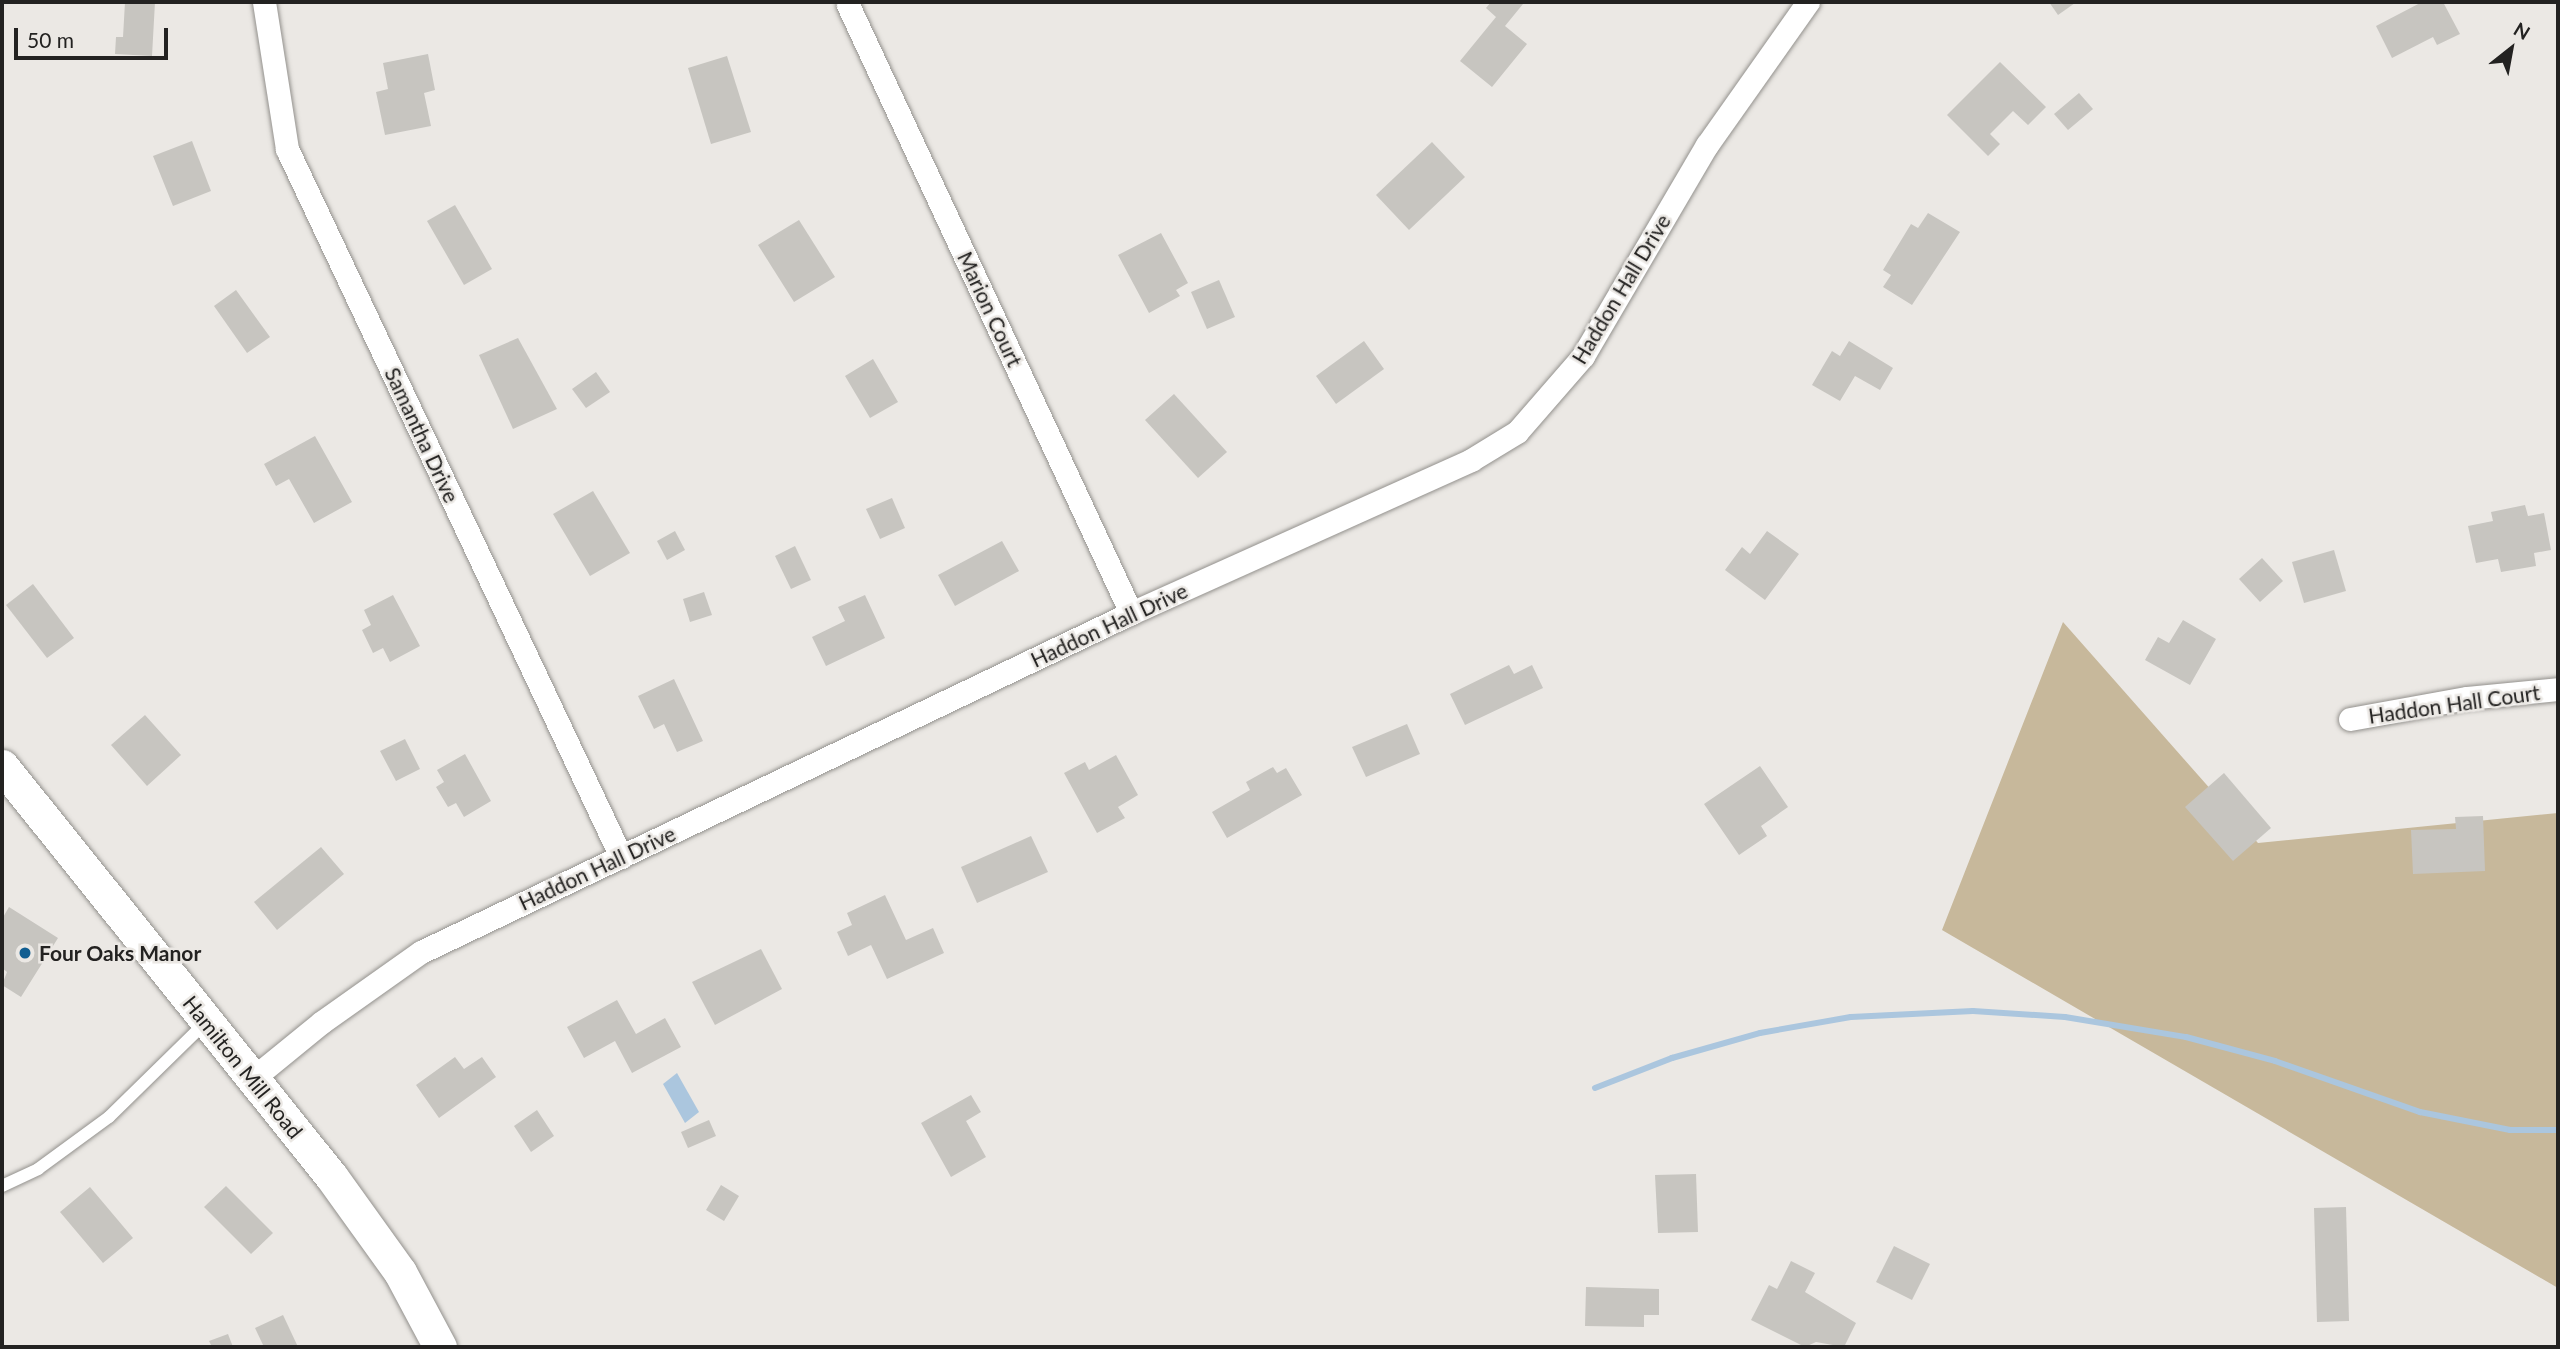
<!DOCTYPE html>
<html>
<head>
<meta charset="utf-8">
<style>
  body { margin:0 }
  #map { position:relative; width:2560px; height:1349px; overflow:hidden; background:#ebe8e4; font-family:Lato,sans-serif }
  div>[style] { position:absolute }
  .green>* { inset:0; background:#c7b89b }
  .water>* { inset:0; background:#abc6de }
  .stream>* { height:6px; margin:-3px; padding:0 3px; transform-origin:3px; border-radius:3px; background:#abc6de }
  .building>* { inset:0; background:#c7c5c0 }
  .roads { filter:drop-shadow(0 0 2px #93918d) drop-shadow(0 0 2px #93918d) }
  .lane>* { height:12px; margin:-6px; padding:0 6px; transform-origin:6px; border-radius:6px; background:#fff }
  .street>* { height:23px; margin:-11.5px; padding:0 11.5px; transform-origin:11.5px; border-radius:11.5px; background:#fff }
  .secondary>* { height:33px; margin:-16.5px; padding:0 16.5px; transform-origin:16.5px; border-radius:16.5px; background:#fff }
  .dots>* { width:19px; height:19px; translate:-50% -50%; box-sizing:border-box; border:4px solid #ebe8e4; border-radius:50% }
  span { translate:-50% -50%; white-space:nowrap; text-align:center; line-height:1.15; -webkit-text-stroke:5px #ebe8e4; paint-order:stroke }
  .street-label { font-size:21px; color:#232221 }
  .poi-label { font-size:21px; color:#232221; font-weight:700 }
  .left { translate:0 -50%; text-align:left }
  .frame { position:absolute; inset:0; border:4px solid #232221; pointer-events:none }
  .north { position:absolute; left:2476px; top:14px; width:70px; height:70px; -webkit-text-stroke:5px #ebe8e4; paint-order:stroke; rotate:31deg; font-size:19px; font-weight:700; line-height:28px; text-align:center; color:#232221 }
  .north::after { content:''; display:block; margin:auto; width:24px; height:32px; background:#232221; clip-path:polygon(50% 0,100% 100%,50% 72%,0 100%) }
  .scale { position:absolute; left:14px; top:28px; width:154px; height:32px; box-sizing:border-box; border:4px solid #232221; border-top:0; padding-left:9px; font-size:21px; line-height:24px; white-space:nowrap; color:#232221; -webkit-text-stroke:5px #ebe8e4; paint-order:stroke }
</style>
</head>
<body>
<div id="map">
  <div class="green">
    <div style="clip-path:polygon(2063px 622px,2258px 843px,2558px 813px,2558px 1288px,1942px 930px)"></div>
  </div>
  <div class="water">
    <div style="clip-path:polygon(677px 1073px,699px 1112px,685px 1123px,663px 1084px)"></div>
  </div>
  <div class="stream">
    <div style="left:1595px;top:1088px;width:83px;rotate:-21.3deg"></div>
    <div style="left:1672px;top:1058px;width:91px;rotate:-15.9deg"></div>
    <div style="left:1760px;top:1033px;width:92px;rotate:-10deg"></div>
    <div style="left:1851px;top:1017px;width:122px;rotate:-2.8deg"></div>
    <div style="left:1973px;top:1011px;width:92px;rotate:3.7deg"></div>
    <div style="left:2065px;top:1017px;width:123px;rotate:9.4deg"></div>
    <div style="left:2186px;top:1037px;width:92px;rotate:15.1deg"></div>
    <div style="left:2275px;top:1061px;width:154px;rotate:19.4deg"></div>
    <div style="left:2420px;top:1112px;width:92px;rotate:11.3deg"></div>
    <div style="left:2510px;top:1130px;width:48px"></div>
  </div>
  <div class="building">
    <div style="clip-path:polygon(125px 2px,155px 2px,152px 56px,115px 54px,116px 37px,123px 37px)"></div>
    <div style="clip-path:polygon(1491px 2px,1523px 4px,1505px 26px,1527px 44px,1492px 87px,1460px 61px,1496px 17px,1486px 8px)"></div>
    <div style="clip-path:polygon(2049px 2px,2074px 2px,2075px 3px,2058px 15px)"></div>
    <div style="clip-path:polygon(2422px 2px,2443px 2px,2460px 34px,2437px 45px,2433px 37px,2392px 58px,2376px 26px)"></div>
    <div style="clip-path:polygon(428px 54px,435px 90px,424px 93px,431px 126px,385px 135px,376px 92px,388px 89px,383px 63px)"></div>
    <div style="clip-path:polygon(727px 56px,751px 132px,711px 144px,688px 68px)"></div>
    <div style="clip-path:polygon(2000px 62px,2046px 107px,2028px 125px,2013px 111px,1990px 134px,2000px 144px,1988px 156px,1947px 115px)"></div>
    <div style="clip-path:polygon(2079px 93px,2093px 109px,2068px 130px,2054px 114px)"></div>
    <div style="clip-path:polygon(192px 141px,211px 191px,173px 206px,153px 156px)"></div>
    <div style="clip-path:polygon(1432px 142px,1465px 177px,1409px 230px,1376px 195px)"></div>
    <div style="clip-path:polygon(455px 205px,492px 269px,464px 285px,427px 221px)"></div>
    <div style="clip-path:polygon(1928px 213px,1960px 232px,1912px 305px,1883px 287px,1891px 275px,1883px 270px,1911px 224px,1918px 228px)"></div>
    <div style="clip-path:polygon(799px 220px,835px 277px,794px 302px,758px 245px)"></div>
    <div style="clip-path:polygon(1161px 233px,1188px 283px,1176px 290px,1180px 296px,1149px 313px,1118px 255px)"></div>
    <div style="clip-path:polygon(1219px 280px,1235px 317px,1207px 329px,1191px 292px)"></div>
    <div style="clip-path:polygon(236px 290px,270px 337px,247px 353px,214px 306px)"></div>
    <div style="clip-path:polygon(518px 338px,557px 409px,513px 429px,479px 355px)"></div>
    <div style="clip-path:polygon(1364px 341px,1384px 369px,1336px 404px,1316px 376px)"></div>
    <div style="clip-path:polygon(1849px 341px,1893px 368px,1880px 390px,1855px 376px,1840px 401px,1812px 385px,1832px 351px,1840px 356px)"></div>
    <div style="clip-path:polygon(873px 359px,898px 402px,870px 418px,845px 376px)"></div>
    <div style="clip-path:polygon(596px 372px,610px 392px,586px 408px,572px 389px)"></div>
    <div style="clip-path:polygon(1174px 394px,1227px 452px,1198px 478px,1145px 420px)"></div>
    <div style="clip-path:polygon(315px 436px,352px 502px,314px 523px,289px 479px,276px 486px,264px 464px)"></div>
    <div style="clip-path:polygon(593px 491px,630px 553px,590px 576px,553px 514px)"></div>
    <div style="clip-path:polygon(892px 498px,905px 528px,880px 539px,866px 509px)"></div>
    <div style="clip-path:polygon(2525px 505px,2528px 516px,2544px 513px,2551px 550px,2534px 553px,2536px 566px,2501px 572px,2498px 559px,2476px 563px,2468px 526px,2493px 521px,2491px 512px)"></div>
    <div style="clip-path:polygon(675px 531px,685px 550px,667px 560px,657px 541px)"></div>
    <div style="clip-path:polygon(1767px 531px,1799px 554px,1765px 600px,1725px 570px,1742px 547px,1750px 554px)"></div>
    <div style="clip-path:polygon(1002px 541px,1019px 571px,955px 606px,938px 575px)"></div>
    <div style="clip-path:polygon(795px 546px,811px 580px,791px 589px,775px 556px)"></div>
    <div style="clip-path:polygon(2334px 550px,2346px 591px,2304px 603px,2292px 562px)"></div>
    <div style="clip-path:polygon(2262px 558px,2283px 581px,2260px 602px,2239px 579px)"></div>
    <div style="clip-path:polygon(33px 584px,74px 638px,47px 658px,6px 605px)"></div>
    <div style="clip-path:polygon(704px 592px,712px 615px,690px 622px,683px 599px)"></div>
    <div style="clip-path:polygon(393px 595px,420px 646px,390px 662px,383px 648px,373px 653px,362px 630px,371px 625px,364px 610px)"></div>
    <div style="clip-path:polygon(865px 595px,885px 638px,826px 666px,812px 637px,845px 621px,838px 607px)"></div>
    <div style="clip-path:polygon(2183px 620px,2216px 639px,2190px 685px,2145px 660px,2158px 637px,2169px 643px)"></div>
    <div style="clip-path:polygon(1509px 665px,1514px 674px,1532px 665px,1543px 688px,1465px 725px,1450px 694px)"></div>
    <div style="clip-path:polygon(674px 679px,703px 741px,677px 752px,664px 724px,654px 729px,638px 696px)"></div>
    <div style="clip-path:polygon(145px 715px,181px 755px,147px 786px,111px 745px)"></div>
    <div style="clip-path:polygon(1407px 724px,1420px 754px,1366px 777px,1352px 747px)"></div>
    <div style="clip-path:polygon(405px 739px,420px 769px,396px 781px,380px 751px)"></div>
    <div style="clip-path:polygon(465px 754px,491px 801px,464px 817px,456px 803px,448px 807px,436px 787px,444px 782px,437px 770px)"></div>
    <div style="clip-path:polygon(1116px 755px,1138px 795px,1118px 807px,1125px 818px,1097px 833px,1064px 773px,1085px 762px,1089px 770px)"></div>
    <div style="clip-path:polygon(1760px 766px,1788px 807px,1761px 826px,1767px 836px,1739px 855px,1704px 804px)"></div>
    <div style="clip-path:polygon(1273px 767px,1277px 773px,1286px 768px,1302px 795px,1227px 838px,1212px 812px,1250px 790px,1246px 782px)"></div>
    <div style="clip-path:polygon(2224px 773px,2271px 828px,2233px 861px,2185px 807px)"></div>
    <div style="clip-path:polygon(2483px 816px,2485px 871px,2413px 874px,2411px 830px,2456px 829px,2455px 817px)"></div>
    <div style="clip-path:polygon(1031px 836px,1048px 872px,977px 903px,961px 867px)"></div>
    <div style="clip-path:polygon(321px 847px,344px 874px,277px 930px,254px 902px)"></div>
    <div style="clip-path:polygon(885px 895px,906px 940px,933px 928px,944px 953px,887px 979px,871px 945px,848px 956px,837px 932px,852px 925px,847px 913px)"></div>
    <div style="clip-path:polygon(9px 907px,58px 938px,21px 997px,2px 985px,7px 972px,2px 968px,2px 919px)"></div>
    <div style="clip-path:polygon(761px 949px,782px 989px,715px 1025px,692px 982px)"></div>
    <div style="clip-path:polygon(617px 1000px,636px 1034px,665px 1018px,681px 1047px,632px 1073px,615px 1041px,584px 1058px,567px 1027px)"></div>
    <div style="clip-path:polygon(455px 1057px,464px 1069px,482px 1057px,496px 1077px,439px 1118px,416px 1085px)"></div>
    <div style="clip-path:polygon(971px 1095px,981px 1112px,966px 1121px,986px 1157px,951px 1177px,921px 1123px)"></div>
    <div style="clip-path:polygon(537px 1110px,554px 1136px,531px 1152px,514px 1126px)"></div>
    <div style="clip-path:polygon(709px 1120px,716px 1136px,688px 1148px,681px 1132px)"></div>
    <div style="clip-path:polygon(1696px 1174px,1698px 1232px,1658px 1233px,1655px 1175px)"></div>
    <div style="clip-path:polygon(721px 1185px,739px 1196px,724px 1221px,706px 1210px)"></div>
    <div style="clip-path:polygon(226px 1186px,273px 1233px,251px 1254px,204px 1207px)"></div>
    <div style="clip-path:polygon(90px 1187px,133px 1238px,103px 1263px,60px 1212px)"></div>
    <div style="clip-path:polygon(2346px 1207px,2349px 1321px,2317px 1322px,2314px 1208px)"></div>
    <div style="clip-path:polygon(1894px 1246px,1930px 1264px,1912px 1300px,1876px 1282px)"></div>
    <div style="clip-path:polygon(1791px 1261px,1815px 1273px,1805px 1292px,1856px 1323px,1844px 1347px,1816px 1342px,1805px 1347px,1751px 1320px,1769px 1285px,1777px 1289px)"></div>
    <div style="clip-path:polygon(1586px 1287px,1659px 1289px,1659px 1315px,1644px 1315px,1644px 1327px,1585px 1326px)"></div>
    <div style="clip-path:polygon(283px 1315px,298px 1347px,264px 1347px,255px 1328px)"></div>
    <div style="clip-path:polygon(228px 1334px,233px 1347px,212px 1347px,209px 1341px)"></div>
  </div>
  <div class="roads">
    <div class="lane">
      <div style="left:2px;top:1186px;width:40px;rotate:-25deg"></div>
      <div style="left:38px;top:1169px;width:88px;rotate:-36.2deg"></div>
      <div style="left:109px;top:1117px;width:134px;rotate:-44.4deg"></div>
    </div>
    <div class="street">
      <div style="left:264px;top:2px;width:149px;rotate:81.1deg"></div>
      <div style="left:287px;top:149px;width:783px;rotate:64.74deg"></div>
      <div style="left:848px;top:5px;width:671px;rotate:65.04deg"></div>
      <div style="left:2350px;top:719px;width:119px;rotate:-10.2deg"></div>
      <div style="left:2467px;top:698px;width:91px;rotate:-5.6deg"></div>
      <div style="left:252px;top:1079px;width:90px;rotate:-39.2deg"></div>
      <div style="left:322px;top:1022px;width:121px;rotate:-35.3deg"></div>
      <div style="left:421px;top:952px;width:787px;rotate:-25.52deg"></div>
      <div style="left:1131px;top:613px;width:373px;rotate:-24.2deg"></div>
      <div style="left:1471px;top:460px;width:54px;rotate:-31.3deg"></div>
      <div style="left:1517px;top:432px;width:101px;rotate:-49deg"></div>
      <div style="left:1583px;top:356px;width:245px;rotate:-59.6deg"></div>
      <div style="left:1707px;top:145px;width:175px;rotate:-54.8deg"></div>
    </div>
    <div class="secondary">
      <div style="left:2px;top:766px;width:526px;rotate:51.26deg"></div>
      <div style="left:331px;top:1176px;width:118px;rotate:54.3deg"></div>
      <div style="left:400px;top:1272px;width:85px;rotate:61.9deg"></div>
    </div>
  </div>
  <div class="dots">
    <div style="left:25px;top:953px;background:#115e91"></div>
  </div>
  <div class="street-label">
    <span style="left:1621px;top:289px;rotate:-59deg">Haddon Hall Drive</span>
    <span style="left:990px;top:309px;rotate:65deg">Marion Court</span>
    <span style="left:422px;top:435px;rotate:65deg">Samantha Drive</span>
    <span style="left:1109px;top:625px;rotate:-25deg">Haddon Hall Drive</span>
    <span style="left:2454px;top:704px;rotate:-8deg">Haddon Hall Court</span>
    <span style="left:597px;top:868px;rotate:-25deg">Haddon Hall Drive</span>
    <span style="left:243px;top:1067px;rotate:51deg">Hamilton Mill Road</span>
  </div>
  <div class="poi-label">
    <span class="left" style="left:39px;top:953px">Four Oaks Manor</span>
  </div>
  <div class="frame"></div>
  <div class="north">N</div>
  <div class="scale">50 m</div>
</div>
</body>
</html>
